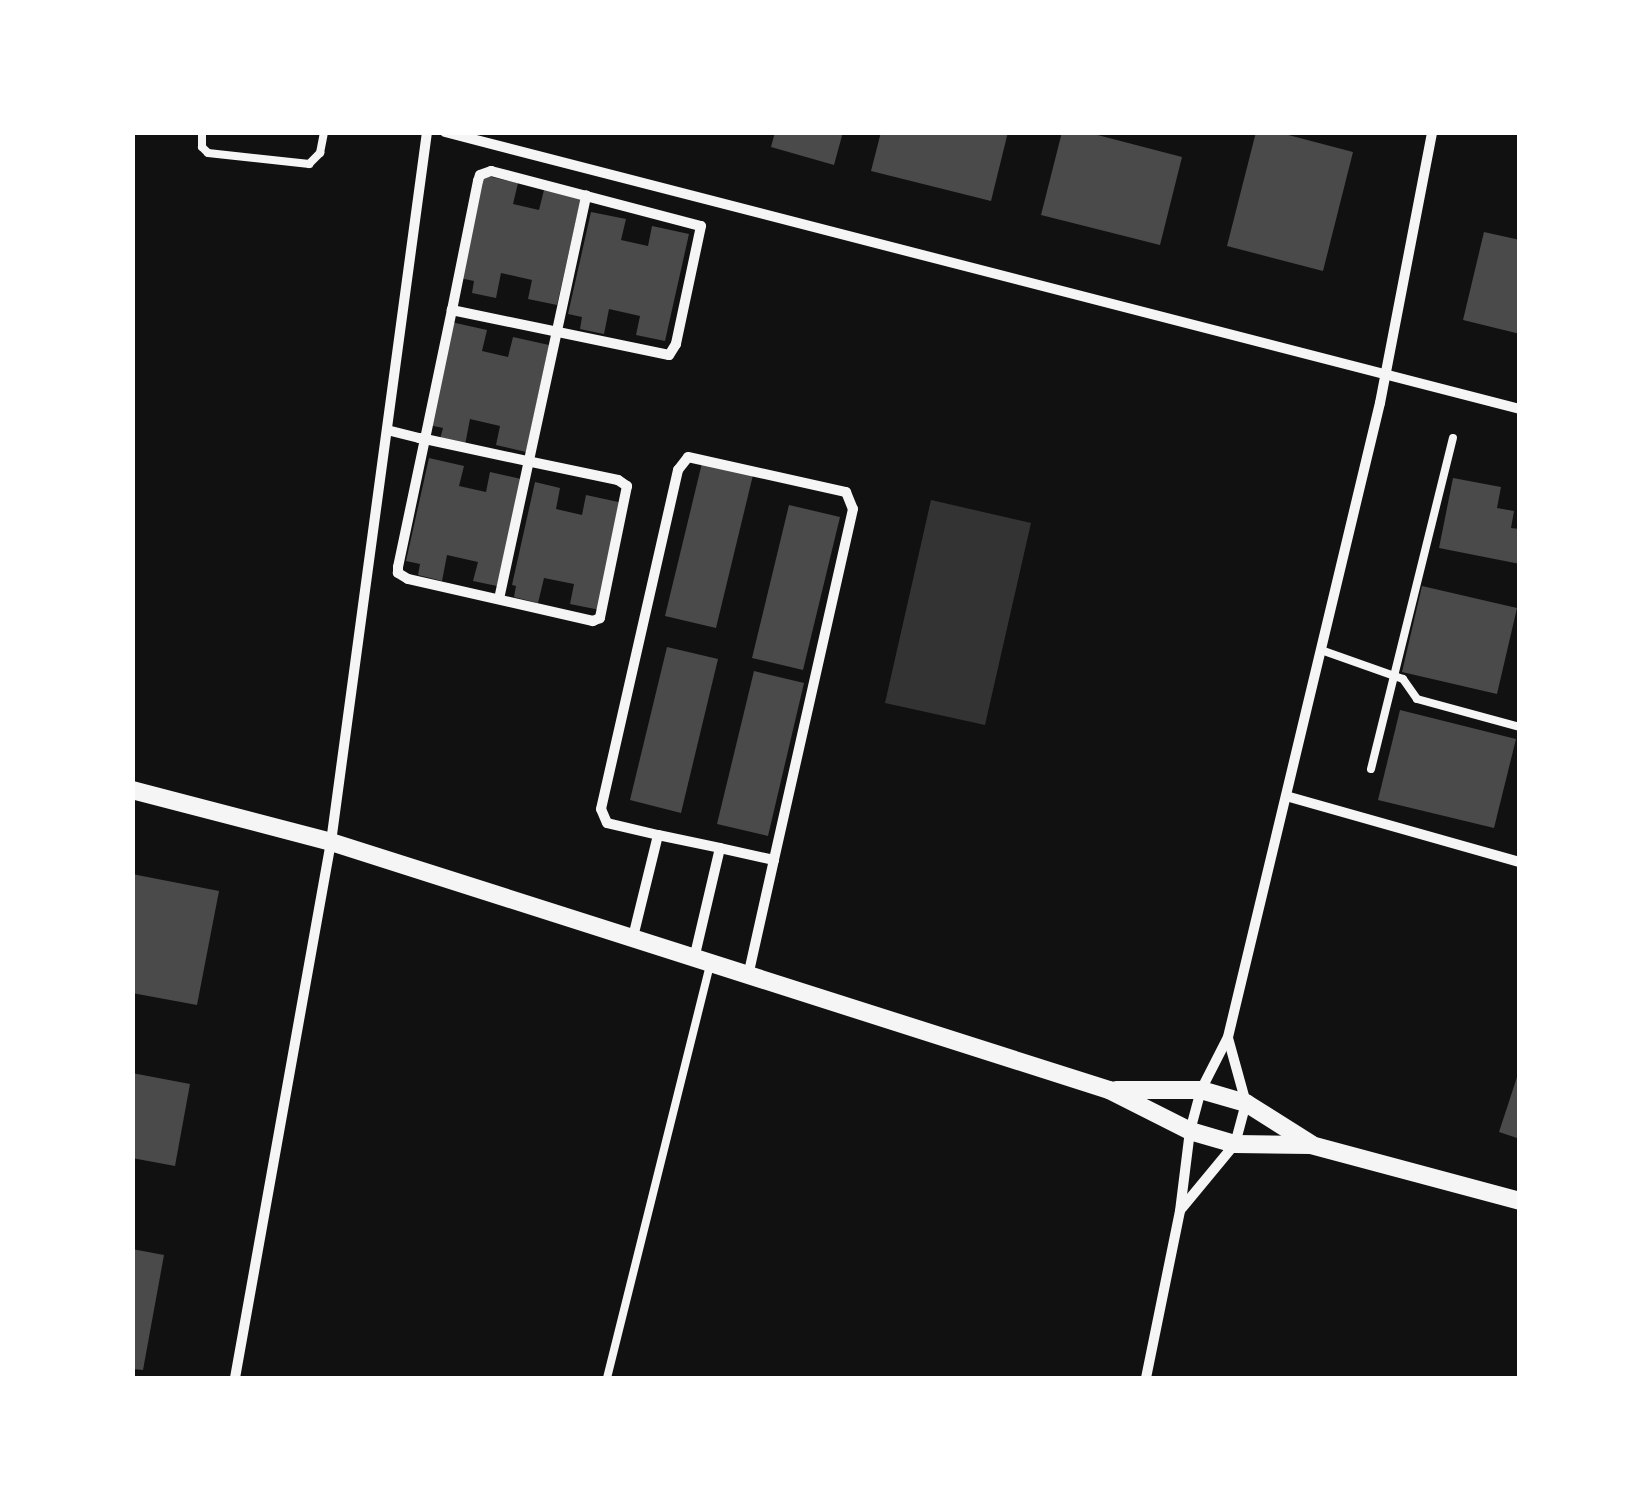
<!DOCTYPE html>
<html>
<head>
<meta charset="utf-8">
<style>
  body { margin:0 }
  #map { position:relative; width:1652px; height:1511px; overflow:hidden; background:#111; font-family:Ubuntu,sans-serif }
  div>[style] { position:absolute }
  .water>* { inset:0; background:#333 }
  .building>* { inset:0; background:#4a4a4a }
  .service>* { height:8px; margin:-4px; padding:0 4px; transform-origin:4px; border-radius:4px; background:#f5f5f5 }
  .minor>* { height:10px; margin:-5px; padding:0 5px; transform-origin:5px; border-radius:5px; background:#f5f5f5 }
  .tertiary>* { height:18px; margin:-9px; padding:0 9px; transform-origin:9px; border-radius:9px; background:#f5f5f5 }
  span { translate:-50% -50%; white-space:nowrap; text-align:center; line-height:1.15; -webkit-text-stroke:10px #fff; paint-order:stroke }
  .frame { position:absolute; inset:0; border:135px solid #fff; pointer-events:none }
</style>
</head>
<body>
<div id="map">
  <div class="water">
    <div style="clip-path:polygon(931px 500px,1031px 523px,985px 725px,885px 703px)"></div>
  </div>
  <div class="building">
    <div style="clip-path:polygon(775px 132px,843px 132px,834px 165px,771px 147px)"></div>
    <div style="clip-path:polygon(881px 132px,1008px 132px,991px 201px,871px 171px)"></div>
    <div style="clip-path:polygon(1062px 132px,1086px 132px,1182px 157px,1160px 245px,1041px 215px)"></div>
    <div style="clip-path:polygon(1256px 132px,1277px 132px,1353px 152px,1323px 271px,1227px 246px)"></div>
    <div style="clip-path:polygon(483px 175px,518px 183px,513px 204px,539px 210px,544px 190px,581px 198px,557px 305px,528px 299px,532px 280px,501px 273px,496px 298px,472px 293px,474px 281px,460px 278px)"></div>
    <div style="clip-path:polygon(591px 212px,626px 219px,621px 240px,648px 246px,652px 226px,689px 234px,665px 341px,636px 335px,640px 316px,609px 309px,604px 334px,580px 329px,582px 317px,568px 314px)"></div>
    <div style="clip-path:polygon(1484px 232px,1520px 240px,1520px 334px,1463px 320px)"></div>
    <div style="clip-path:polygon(451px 322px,487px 330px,482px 351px,508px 357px,513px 337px,549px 345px,526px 452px,496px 445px,500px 426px,470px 419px,465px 445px,440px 439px,443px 428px,429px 425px)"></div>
    <div style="clip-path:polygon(429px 458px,464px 466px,459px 486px,486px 492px,490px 472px,521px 479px,497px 586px,473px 581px,478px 562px,447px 555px,442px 581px,418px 575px,420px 564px,406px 561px)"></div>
    <div style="clip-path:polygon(702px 463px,753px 475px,716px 628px,665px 616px)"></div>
    <div style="clip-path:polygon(1453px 478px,1501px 487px,1497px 508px,1514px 511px,1511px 528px,1520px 529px,1520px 564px,1439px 548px)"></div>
    <div style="clip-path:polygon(535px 482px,560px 488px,556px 509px,582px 515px,586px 495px,623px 503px,600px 610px,570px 604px,574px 584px,544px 578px,538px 603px,514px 597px,516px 586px,512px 585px)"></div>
    <div style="clip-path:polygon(789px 505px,840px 517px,803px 670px,752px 658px)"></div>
    <div style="clip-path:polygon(1422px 586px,1517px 608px,1497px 694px,1402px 672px)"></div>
    <div style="clip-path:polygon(667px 647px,718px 659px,681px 813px,630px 800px)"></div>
    <div style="clip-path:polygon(754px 671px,804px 683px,768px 836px,717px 824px)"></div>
    <div style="clip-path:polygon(1400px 710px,1516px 739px,1494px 828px,1378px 800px)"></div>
    <div style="clip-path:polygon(132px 874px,219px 891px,197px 1005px,132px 993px)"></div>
    <div style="clip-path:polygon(1519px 1071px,1520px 1071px,1520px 1139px,1499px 1132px)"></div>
    <div style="clip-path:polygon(132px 1073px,190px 1084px,175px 1166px,132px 1158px)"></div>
    <div style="clip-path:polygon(132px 1249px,164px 1255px,143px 1370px,132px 1369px)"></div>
  </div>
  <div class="service">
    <div style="left:202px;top:132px;width:15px;rotate:90deg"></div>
    <div style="left:202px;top:147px;width:8px;rotate:45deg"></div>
    <div style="left:208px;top:153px;width:102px;rotate:6.2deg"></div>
    <div style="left:309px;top:164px;width:16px;rotate:-45deg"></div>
    <div style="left:320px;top:153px;width:21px;rotate:-79deg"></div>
    <div style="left:1321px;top:650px;width:87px;rotate:19.5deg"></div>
    <div style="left:1403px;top:679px;width:24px;rotate:55deg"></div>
    <div style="left:1417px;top:699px;width:107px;rotate:15.2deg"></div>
    <div style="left:1371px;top:769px;width:341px;rotate:-76.1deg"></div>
    <div style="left:607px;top:1378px;width:426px;rotate:-76deg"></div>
  </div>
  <div class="minor">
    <div style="left:445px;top:132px;width:1110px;rotate:14.45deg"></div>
    <div style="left:387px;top:430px;width:33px;rotate:14deg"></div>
    <div style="left:419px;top:438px;width:6px;rotate:9deg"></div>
    <div style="left:425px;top:439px;width:104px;rotate:12.2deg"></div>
    <div style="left:527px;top:461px;width:93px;rotate:11.8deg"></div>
    <div style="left:618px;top:480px;width:11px;rotate:34deg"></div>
    <div style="left:627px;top:486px;width:135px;rotate:101.6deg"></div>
    <div style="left:600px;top:618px;width:8px;rotate:157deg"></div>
    <div style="left:593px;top:621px;width:190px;rotate:-167.2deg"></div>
    <div style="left:408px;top:579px;width:12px;rotate:-149deg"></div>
    <div style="left:398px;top:573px;width:6px;rotate:-90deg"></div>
    <div style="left:398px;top:567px;width:131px;rotate:-78.1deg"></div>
    <div style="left:425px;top:439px;width:132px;rotate:-78.2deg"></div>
    <div style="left:452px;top:310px;width:132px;rotate:-78.6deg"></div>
    <div style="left:478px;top:181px;width:6px;rotate:-72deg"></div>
    <div style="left:480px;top:175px;width:12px;rotate:-20deg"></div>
    <div style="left:491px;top:171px;width:217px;rotate:14.7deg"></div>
    <div style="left:701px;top:226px;width:121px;rotate:102deg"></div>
    <div style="left:676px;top:344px;width:13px;rotate:122deg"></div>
    <div style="left:669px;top:355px;width:222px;rotate:-168.3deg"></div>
    <div style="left:499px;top:599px;width:413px;rotate:-77.8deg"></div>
    <div style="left:1286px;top:796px;width:243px;rotate:15.8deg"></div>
    <div style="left:658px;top:835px;width:63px;rotate:11.8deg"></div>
    <div style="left:632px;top:941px;width:109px;rotate:-76.2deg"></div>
    <div style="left:658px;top:835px;width:52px;rotate:-166.8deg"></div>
    <div style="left:607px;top:823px;width:15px;rotate:-113deg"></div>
    <div style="left:601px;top:809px;width:348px;rotate:-77.2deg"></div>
    <div style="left:678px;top:470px;width:16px;rotate:-52deg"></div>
    <div style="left:688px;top:457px;width:162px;rotate:12.5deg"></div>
    <div style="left:846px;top:492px;width:18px;rotate:68deg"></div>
    <div style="left:853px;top:509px;width:360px;rotate:102.7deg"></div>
    <div style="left:774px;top:860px;width:55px;rotate:-167.5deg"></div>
    <div style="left:720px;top:848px;width:114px;rotate:103.2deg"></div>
    <div style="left:748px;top:976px;width:119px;rotate:-77.4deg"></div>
    <div style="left:1182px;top:1208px;width:83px;rotate:-50.4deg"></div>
    <div style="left:1235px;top:1144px;width:42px;rotate:-75deg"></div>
    <div style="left:1246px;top:1103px;width:67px;rotate:-105.5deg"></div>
    <div style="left:235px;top:1378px;width:545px;rotate:-79.85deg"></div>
    <div style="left:331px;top:842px;width:716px;rotate:-82.3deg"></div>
    <div style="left:1146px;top:1378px;width:170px;rotate:-78.5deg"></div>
    <div style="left:1180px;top:1211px;width:81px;rotate:-82.9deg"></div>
    <div style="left:1190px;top:1131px;width:42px;rotate:-75deg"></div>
    <div style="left:1201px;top:1090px;width:59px;rotate:-63deg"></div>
    <div style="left:1228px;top:1037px;width:652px;rotate:-76.52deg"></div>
    <div style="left:1380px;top:403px;width:276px;rotate:-79.1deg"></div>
  </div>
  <div class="tertiary">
    <div style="left:132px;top:790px;width:206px;rotate:14.6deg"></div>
    <div style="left:331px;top:842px;width:817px;rotate:17.68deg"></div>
    <div style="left:1109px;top:1090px;width:91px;rotate:26.8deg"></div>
    <div style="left:1190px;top:1131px;width:47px;rotate:16.1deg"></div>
    <div style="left:1235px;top:1144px;width:76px;rotate:0.8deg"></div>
    <div style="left:1311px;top:1145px;width:216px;rotate:15deg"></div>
    <div style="left:1116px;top:1090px;width:85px"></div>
    <div style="left:1201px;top:1090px;width:47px;rotate:16.1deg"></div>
    <div style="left:1246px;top:1103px;width:77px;rotate:32.2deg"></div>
  </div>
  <div class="frame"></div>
</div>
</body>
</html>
